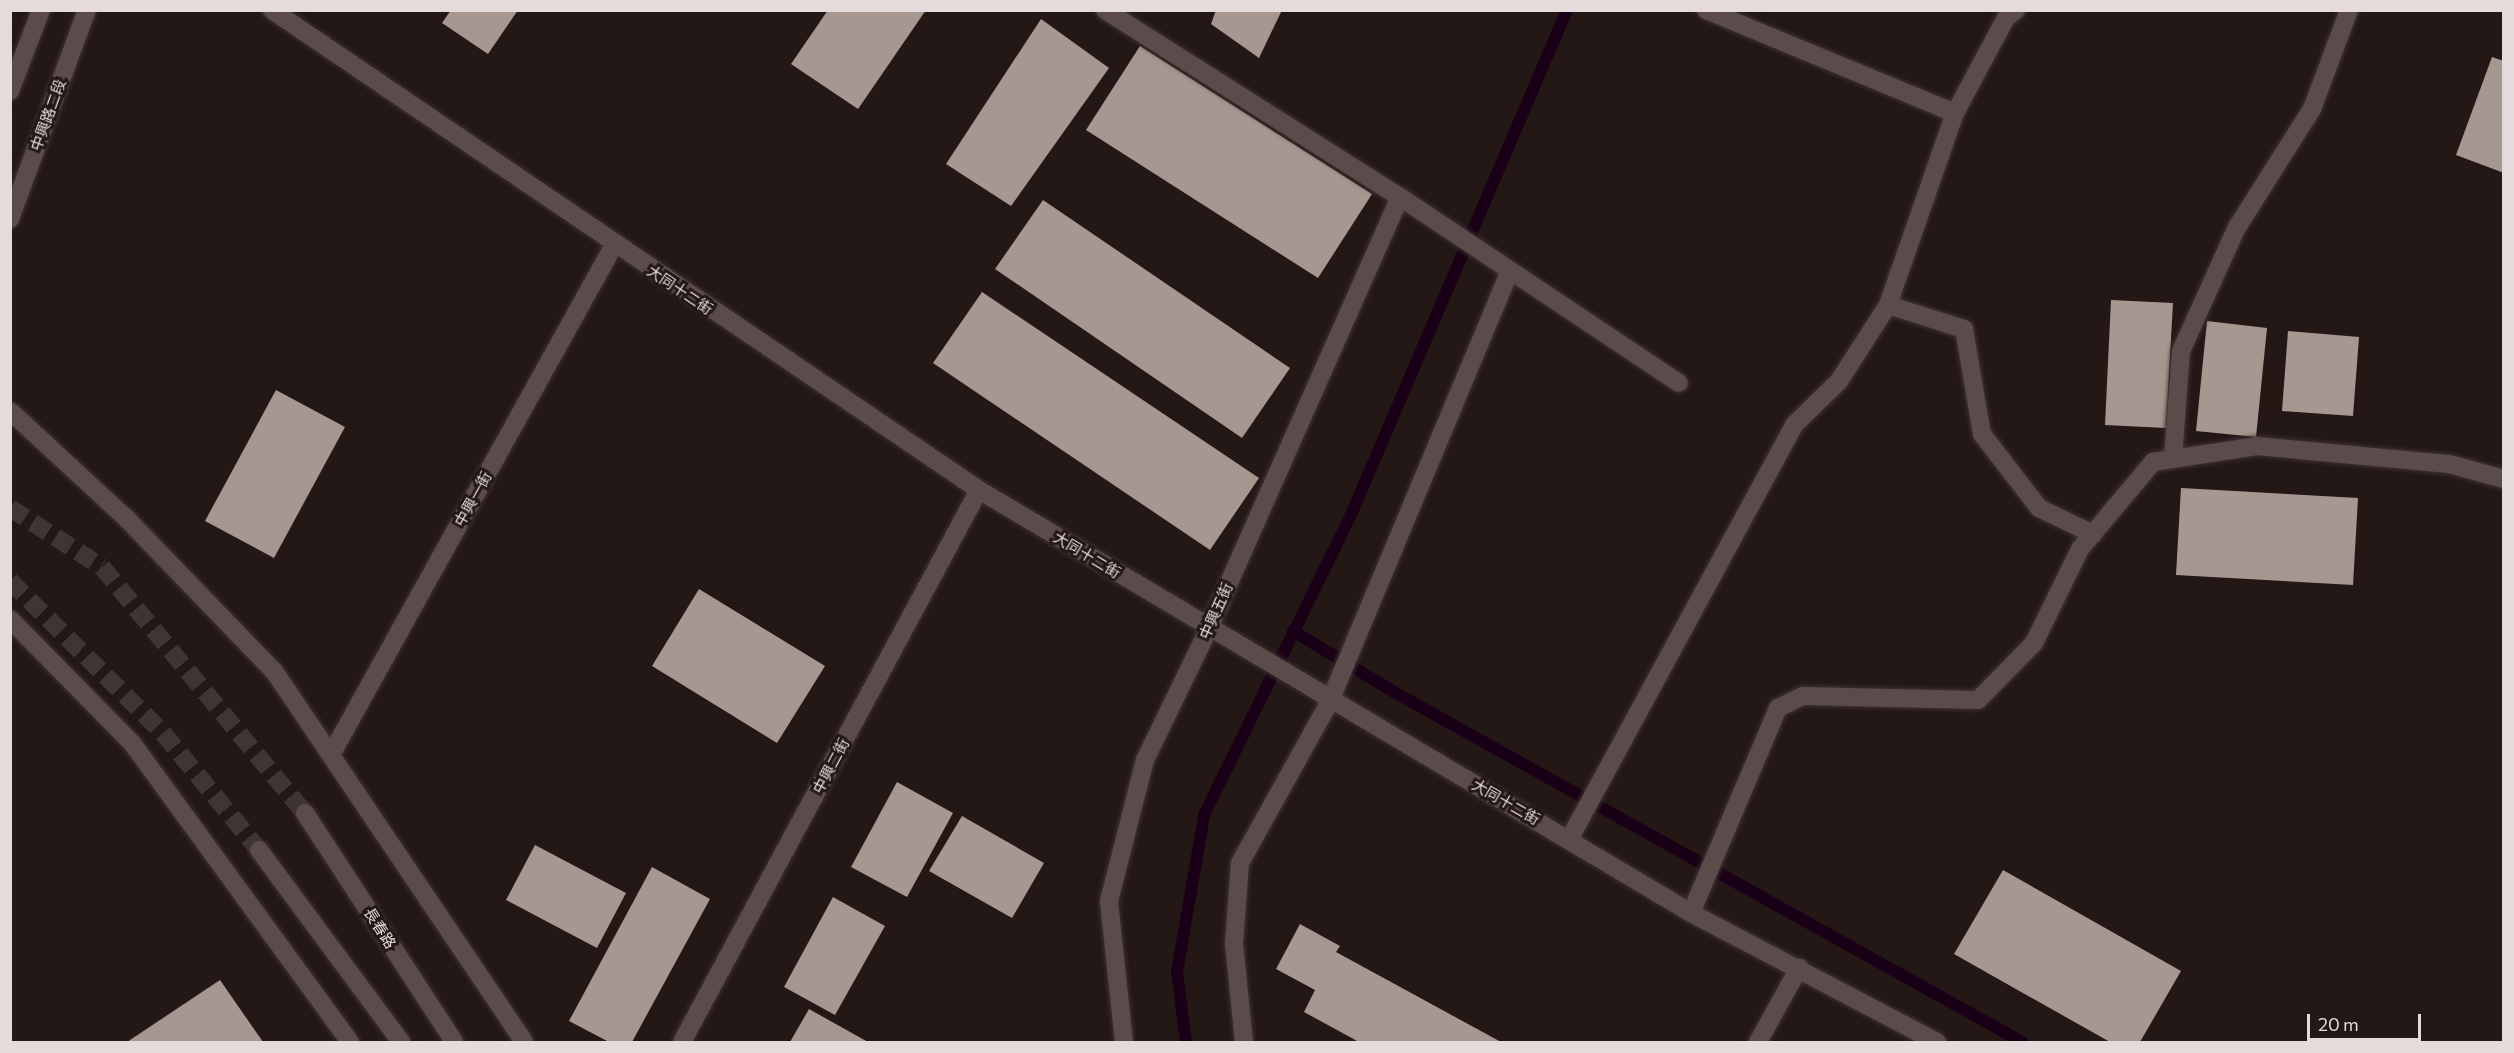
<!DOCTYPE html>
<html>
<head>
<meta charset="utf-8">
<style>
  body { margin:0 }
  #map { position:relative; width:2514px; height:1053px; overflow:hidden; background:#241817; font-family:Commissioner,"Noto Sans TC",sans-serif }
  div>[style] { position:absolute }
  .stream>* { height:12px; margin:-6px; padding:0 6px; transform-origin:6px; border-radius:6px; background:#1a0016 }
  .building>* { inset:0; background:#a69890 }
  .secondary-tunnel>* { height:18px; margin-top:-9px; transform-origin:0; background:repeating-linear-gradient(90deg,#413534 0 18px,transparent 0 27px) }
  .roads { filter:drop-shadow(0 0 2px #3c3333) drop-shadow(0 0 2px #3c3333) }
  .lane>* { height:18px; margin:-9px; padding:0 9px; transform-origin:9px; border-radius:9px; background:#5b4c4b }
  .street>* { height:18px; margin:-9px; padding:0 9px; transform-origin:9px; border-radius:9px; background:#5b4c4b }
  .secondary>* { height:18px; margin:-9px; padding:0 9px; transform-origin:9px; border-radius:9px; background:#5b4c4b }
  span { translate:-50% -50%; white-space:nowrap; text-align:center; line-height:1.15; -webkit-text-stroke:6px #241817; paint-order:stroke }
  .street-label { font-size:15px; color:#e4dbda }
  .frame { position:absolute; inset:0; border:12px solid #e4dbda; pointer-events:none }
  .scale { position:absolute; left:2307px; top:1014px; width:114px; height:27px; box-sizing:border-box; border:3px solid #e4dbda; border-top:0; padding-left:8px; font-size:18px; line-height:21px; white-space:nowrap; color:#e4dbda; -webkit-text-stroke:4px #241817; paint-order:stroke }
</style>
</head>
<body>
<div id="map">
  <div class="stream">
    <div style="left:1293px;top:631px;width:118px;rotate:31.1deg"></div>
    <div style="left:1394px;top:692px;width:719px;rotate:29.13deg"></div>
    <div style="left:1186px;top:1042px;width:71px;rotate:-97.3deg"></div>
    <div style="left:1177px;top:972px;width:159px;rotate:-80.2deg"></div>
    <div style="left:1204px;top:815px;width:332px;rotate:-63.9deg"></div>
    <div style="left:1350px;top:517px;width:551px;rotate:-66.83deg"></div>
  </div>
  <div class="building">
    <div style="clip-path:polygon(451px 10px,518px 10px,488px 54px,442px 23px)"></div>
    <div style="clip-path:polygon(828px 10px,926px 10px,858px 109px,791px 64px)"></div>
    <div style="clip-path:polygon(1216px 10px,1282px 10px,1259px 58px,1211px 24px)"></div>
    <div style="clip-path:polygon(1041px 19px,1109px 68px,1011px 206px,946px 164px)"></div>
    <div style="clip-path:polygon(1140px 46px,1372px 194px,1318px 278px,1086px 130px)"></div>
    <div style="clip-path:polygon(2492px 57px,2504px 61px,2504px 173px,2456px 155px)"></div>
    <div style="clip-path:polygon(1043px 200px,1290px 368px,1242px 438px,995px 269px)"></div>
    <div style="clip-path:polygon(982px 292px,1259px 478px,1210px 550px,933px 363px)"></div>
    <div style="clip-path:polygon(2111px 300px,2173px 303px,2166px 428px,2105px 425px)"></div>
    <div style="clip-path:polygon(2207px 321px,2267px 328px,2256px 437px,2196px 431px)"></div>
    <div style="clip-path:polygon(2288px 331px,2359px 337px,2353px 416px,2282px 411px)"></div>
    <div style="clip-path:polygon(276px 390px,345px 427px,274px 558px,205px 521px)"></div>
    <div style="clip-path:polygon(2181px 488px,2358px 498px,2353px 585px,2176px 575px)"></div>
    <div style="clip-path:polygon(699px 589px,825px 666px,777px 743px,652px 666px)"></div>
    <div style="clip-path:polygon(897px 782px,953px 813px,907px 897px,851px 867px)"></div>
    <div style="clip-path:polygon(962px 816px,1044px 863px,1012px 918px,929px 871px)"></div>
    <div style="clip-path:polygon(535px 845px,626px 893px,597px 948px,506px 900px)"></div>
    <div style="clip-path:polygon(652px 867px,710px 899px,632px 1042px,609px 1042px,569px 1021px)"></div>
    <div style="clip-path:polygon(2003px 870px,2181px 971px,2140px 1042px,2110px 1042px,1954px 954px)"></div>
    <div style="clip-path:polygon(833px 897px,885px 926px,835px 1015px,784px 987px)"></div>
    <div style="clip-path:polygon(1300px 924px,1340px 946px,1336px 952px,1501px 1042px,1359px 1042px,1304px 1012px,1315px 990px,1276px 969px)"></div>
    <div style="clip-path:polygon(220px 980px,263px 1042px,127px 1042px)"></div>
    <div style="clip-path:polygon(809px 1009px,868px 1042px,790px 1042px)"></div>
  </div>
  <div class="secondary-tunnel">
    <div style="left:10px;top:508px;width:109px;rotate:32.7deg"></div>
    <div style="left:102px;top:567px;width:319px;rotate:50.5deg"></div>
    <div style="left:10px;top:581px;width:216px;rotate:44.8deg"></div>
    <div style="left:163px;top:733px;width:151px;rotate:50.6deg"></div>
  </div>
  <div class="roads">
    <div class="lane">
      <div style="left:1105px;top:10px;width:349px;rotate:32.4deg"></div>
      <div style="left:1400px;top:197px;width:335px;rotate:33.7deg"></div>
      <div style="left:1706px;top:10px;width:269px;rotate:22.5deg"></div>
      <div style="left:1888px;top:305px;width:80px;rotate:17.5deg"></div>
      <div style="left:1964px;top:329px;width:107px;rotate:80.3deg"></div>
      <div style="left:1982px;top:434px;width:93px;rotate:52.4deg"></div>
      <div style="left:2039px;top:508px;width:60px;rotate:25.7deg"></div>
      <div style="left:10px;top:411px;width:158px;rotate:42.7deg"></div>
      <div style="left:126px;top:518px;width:213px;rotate:46deg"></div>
      <div style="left:274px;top:671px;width:447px;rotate:56deg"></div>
      <div style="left:2173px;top:459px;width:108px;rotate:-85.8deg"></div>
      <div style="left:2181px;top:351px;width:134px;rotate:-65.7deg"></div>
      <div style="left:2236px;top:229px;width:142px;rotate:-57.7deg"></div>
      <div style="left:2312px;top:109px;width:106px;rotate:-69.5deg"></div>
      <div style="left:10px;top:619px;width:174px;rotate:45.5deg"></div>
      <div style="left:132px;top:743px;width:370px;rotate:53.9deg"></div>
      <div style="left:1570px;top:838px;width:471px;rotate:-61.5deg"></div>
      <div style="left:1795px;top:424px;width:62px;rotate:-44.3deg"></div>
      <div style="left:1839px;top:381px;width:90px;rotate:-57.2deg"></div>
      <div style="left:1888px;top:305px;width:203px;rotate:-70.8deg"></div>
      <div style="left:1955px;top:113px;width:108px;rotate:-61.8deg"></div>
      <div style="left:2006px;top:18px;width:13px;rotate:-39deg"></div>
      <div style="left:1691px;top:913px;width:223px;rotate:-67deg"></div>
      <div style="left:1778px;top:708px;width:28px;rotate:-26deg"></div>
      <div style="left:1803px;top:696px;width:175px;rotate:1.3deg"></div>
      <div style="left:1978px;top:700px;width:80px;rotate:-45.5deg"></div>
      <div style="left:2034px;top:643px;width:105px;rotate:-63.9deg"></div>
      <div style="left:2080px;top:549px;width:114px;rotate:-50deg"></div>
      <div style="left:2153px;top:462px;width:105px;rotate:-8.7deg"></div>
      <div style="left:2257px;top:446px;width:193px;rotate:5.4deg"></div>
      <div style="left:2449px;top:464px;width:57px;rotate:15.3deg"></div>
      <div style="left:1124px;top:1042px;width:142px;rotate:-96.1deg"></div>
      <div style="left:1109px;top:901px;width:146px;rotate:-75.7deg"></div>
      <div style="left:1145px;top:760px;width:147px;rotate:-64.1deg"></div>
      <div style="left:1209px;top:628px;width:471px;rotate:-66.1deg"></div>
      <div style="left:1244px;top:1042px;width:99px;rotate:-95.8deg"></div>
      <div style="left:1234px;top:944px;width:81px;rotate:-85.8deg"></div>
      <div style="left:1240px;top:863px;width:185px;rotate:-60.9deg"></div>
      <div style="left:1330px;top:701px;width:464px;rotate:-67.3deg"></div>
    </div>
    <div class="street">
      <div style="left:272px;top:10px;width:855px;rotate:34.17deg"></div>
      <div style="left:979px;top:490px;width:828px;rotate:30.71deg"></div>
      <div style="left:1691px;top:913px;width:278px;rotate:27.7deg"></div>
      <div style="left:332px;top:753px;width:581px;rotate:-60.96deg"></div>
      <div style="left:682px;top:1042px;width:627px;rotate:-61.72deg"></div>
      <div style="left:1758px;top:1042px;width:85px;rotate:-61deg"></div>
    </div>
    <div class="secondary">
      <div style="left:10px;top:91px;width:87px;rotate:-69.1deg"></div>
      <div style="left:10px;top:219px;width:223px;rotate:-69.8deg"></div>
      <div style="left:305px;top:813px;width:273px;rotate:56.9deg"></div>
      <div style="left:259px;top:850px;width:239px;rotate:53.5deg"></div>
    </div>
  </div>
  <div class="street-label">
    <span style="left:48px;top:115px;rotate:-70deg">中興路二段</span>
    <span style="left:680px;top:290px;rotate:34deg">大同十二街</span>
    <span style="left:473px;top:499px;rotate:-61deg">中興一街</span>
    <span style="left:1087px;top:555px;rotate:31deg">大同十二街</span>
    <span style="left:1216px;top:611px;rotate:-66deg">中興五街</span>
    <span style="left:831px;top:766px;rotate:-62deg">中興二街</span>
    <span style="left:1506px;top:802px;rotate:30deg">大同十二街</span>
    <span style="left:380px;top:928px;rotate:57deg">長春路</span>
  </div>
  <div class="frame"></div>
  <div class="scale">20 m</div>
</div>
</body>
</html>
